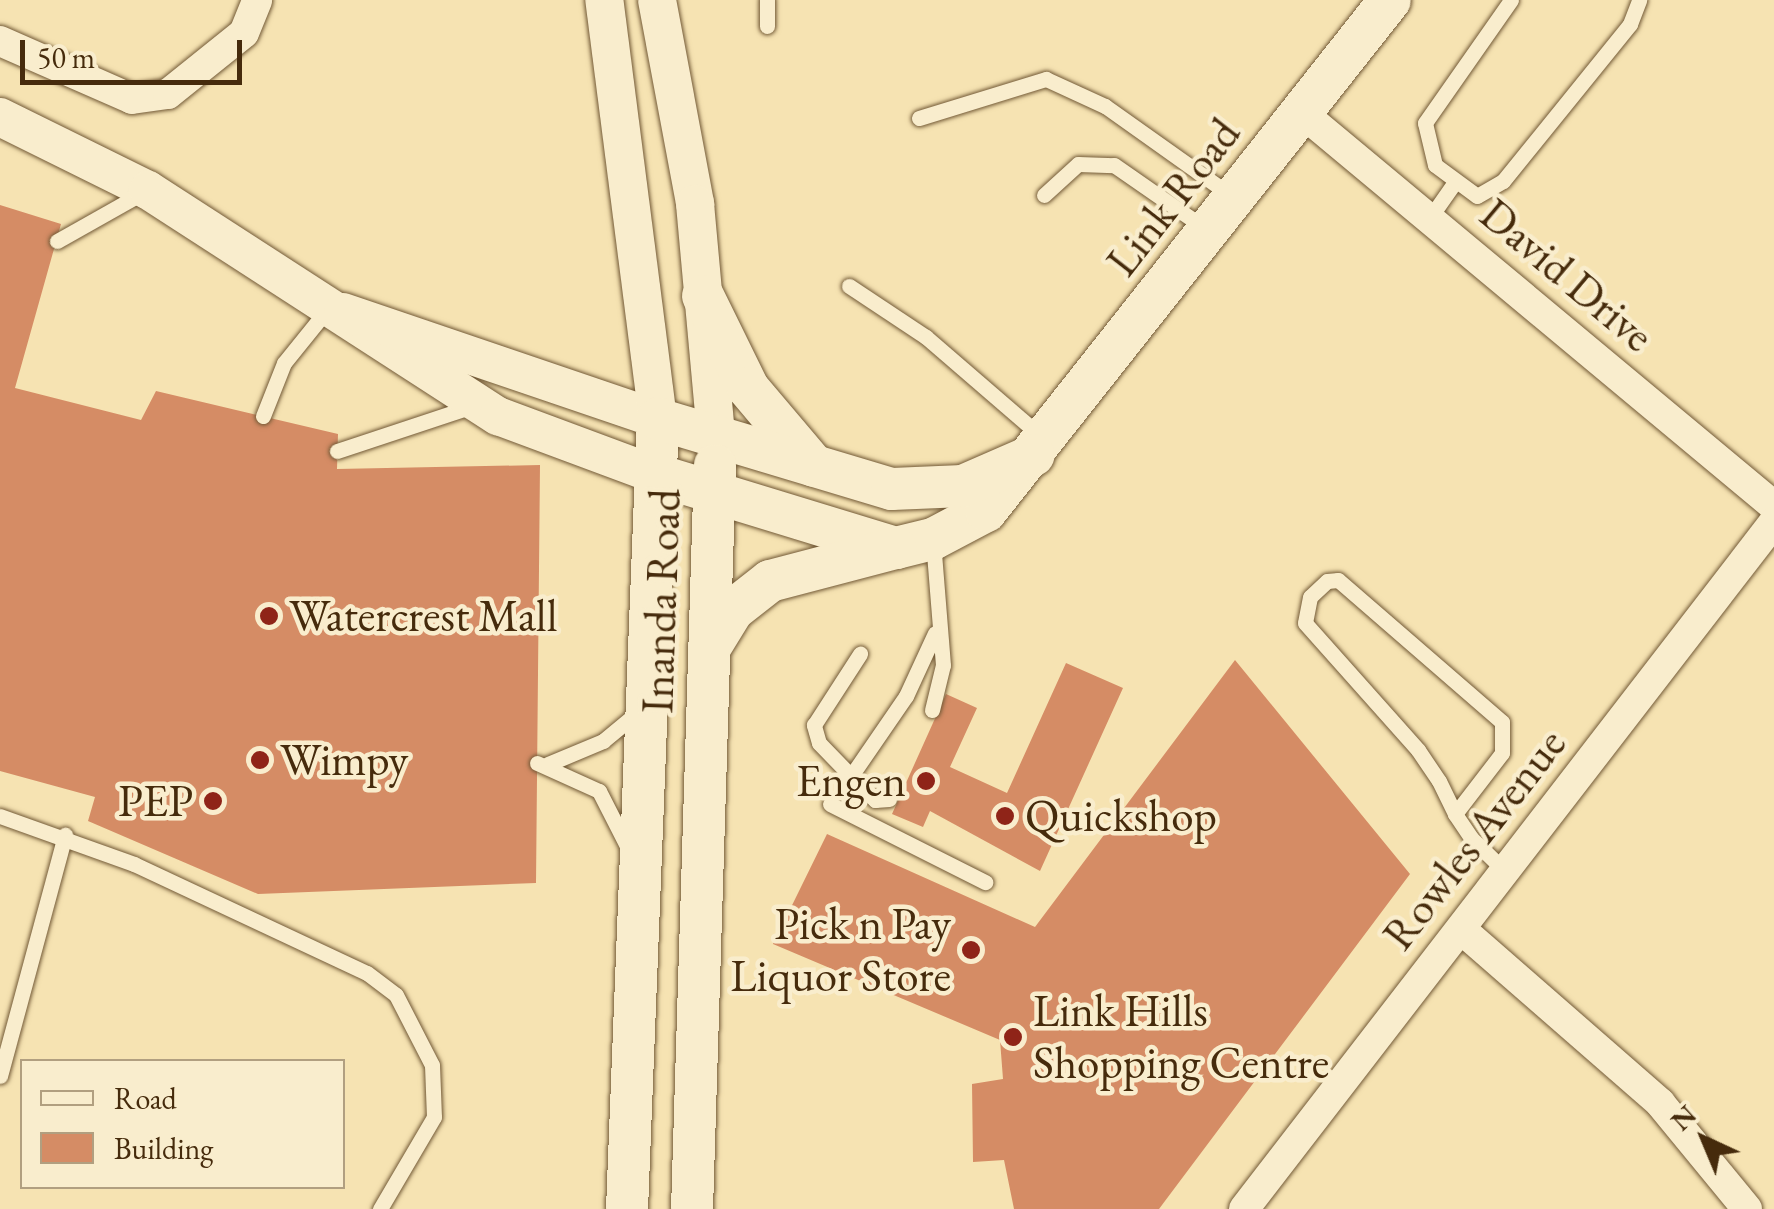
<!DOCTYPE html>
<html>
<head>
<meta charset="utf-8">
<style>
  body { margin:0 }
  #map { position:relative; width:1774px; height:1209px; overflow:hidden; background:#f6e3b2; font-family:"EB Garamond",serif }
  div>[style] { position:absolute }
  .building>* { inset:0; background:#d58c65 }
  .roads { filter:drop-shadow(0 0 2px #725936) drop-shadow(0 0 2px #725936) }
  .service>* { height:15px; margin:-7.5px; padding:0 7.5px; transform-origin:7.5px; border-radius:7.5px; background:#f9edcd }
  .minor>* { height:30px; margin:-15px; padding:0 15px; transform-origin:15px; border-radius:15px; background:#f9edcd }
  .tertiary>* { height:38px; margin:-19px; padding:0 19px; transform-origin:19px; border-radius:19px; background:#f9edcd }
  .secondary>* { height:42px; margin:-21px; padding:0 21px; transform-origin:21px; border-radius:21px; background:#f9edcd }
  .dots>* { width:28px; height:28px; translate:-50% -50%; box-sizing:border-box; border:5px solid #f9edcd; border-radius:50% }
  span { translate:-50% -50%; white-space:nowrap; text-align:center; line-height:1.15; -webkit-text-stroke:9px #f9edcd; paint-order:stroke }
  .street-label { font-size:45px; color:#462b0c }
  .poi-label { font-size:45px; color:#462b0c }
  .left { translate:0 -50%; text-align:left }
  .right { translate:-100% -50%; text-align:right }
  .legend { position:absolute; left:20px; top:1059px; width:325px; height:130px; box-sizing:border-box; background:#f9edcd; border:2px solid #b19f80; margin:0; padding:12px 18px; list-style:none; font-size:30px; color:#462b0c }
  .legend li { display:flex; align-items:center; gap:20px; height:50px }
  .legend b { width:50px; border:2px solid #b19f80 }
  .north { position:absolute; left:1654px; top:1089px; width:100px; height:100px; -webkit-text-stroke:8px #f9edcd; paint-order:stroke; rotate:316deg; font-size:28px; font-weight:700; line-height:40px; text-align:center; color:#462b0c }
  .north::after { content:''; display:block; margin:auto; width:35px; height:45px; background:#462b0c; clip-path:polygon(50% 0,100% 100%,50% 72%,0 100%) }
  .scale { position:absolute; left:20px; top:40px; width:222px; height:45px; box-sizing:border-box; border:5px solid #462b0c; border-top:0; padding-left:12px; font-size:30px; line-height:35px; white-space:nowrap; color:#462b0c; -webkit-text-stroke:8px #f9edcd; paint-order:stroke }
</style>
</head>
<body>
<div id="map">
  <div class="building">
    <div style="clip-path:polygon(0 205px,61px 224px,15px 388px,141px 420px,156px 391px,338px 434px,337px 469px,540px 465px,536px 883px,258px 894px,88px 821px,95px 797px,0 771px)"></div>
    <div style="clip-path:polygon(1235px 660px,1410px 874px,1159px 1209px,1014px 1209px,1004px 1160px,973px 1162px,972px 1084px,1003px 1079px,1000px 1040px,773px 944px,827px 834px,1035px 927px)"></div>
    <div style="clip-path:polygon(1066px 663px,1123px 688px,1040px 871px,930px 811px,923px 827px,892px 814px,946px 694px,977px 708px,950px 767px,1007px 793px)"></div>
  </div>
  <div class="roads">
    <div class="service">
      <div style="left:1511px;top:0;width:150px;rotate:125deg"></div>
      <div style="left:1425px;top:123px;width:43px;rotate:76.6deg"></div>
      <div style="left:1435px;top:165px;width:52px;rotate:36.4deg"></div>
      <div style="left:1477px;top:196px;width:30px;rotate:-30deg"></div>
      <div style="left:1503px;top:181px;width:202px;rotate:-51deg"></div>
      <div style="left:1630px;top:24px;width:26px;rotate:-69deg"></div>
      <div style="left:767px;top:26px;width:26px;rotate:-90deg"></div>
      <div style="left:919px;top:118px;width:133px;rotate:-17.1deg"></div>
      <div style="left:1046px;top:79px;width:65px;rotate:24.6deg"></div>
      <div style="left:1105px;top:106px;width:157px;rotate:35.4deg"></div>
      <div style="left:1044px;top:195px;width:46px;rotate:-42.4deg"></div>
      <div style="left:1078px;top:164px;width:36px;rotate:2deg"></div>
      <div style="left:1114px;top:165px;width:112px;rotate:34.8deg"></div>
      <div style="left:1429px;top:219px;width:45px;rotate:-54.9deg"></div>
      <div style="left:57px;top:241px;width:100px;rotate:-29.4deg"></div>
      <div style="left:849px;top:286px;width:92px;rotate:33.5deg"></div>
      <div style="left:926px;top:337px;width:153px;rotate:40.8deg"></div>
      <div style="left:263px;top:416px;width:57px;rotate:-68.4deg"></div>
      <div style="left:284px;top:363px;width:73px;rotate:-51.1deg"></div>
      <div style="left:337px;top:451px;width:143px;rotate:-18.3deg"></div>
      <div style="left:932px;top:710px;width:46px;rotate:-76.3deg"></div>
      <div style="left:943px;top:665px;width:124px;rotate:-94.6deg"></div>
      <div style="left:537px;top:763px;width:68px;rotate:24.3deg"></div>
      <div style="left:599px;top:791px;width:62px;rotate:63deg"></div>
      <div style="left:548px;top:764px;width:60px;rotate:-22.7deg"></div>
      <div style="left:603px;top:741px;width:45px;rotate:-39.6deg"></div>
      <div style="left:851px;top:776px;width:46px;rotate:-134.1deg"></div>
      <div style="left:819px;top:743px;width:19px;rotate:-106deg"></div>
      <div style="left:814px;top:725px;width:85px;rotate:-57.1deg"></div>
      <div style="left:889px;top:799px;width:14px;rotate:176deg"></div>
      <div style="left:875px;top:800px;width:34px;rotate:-135deg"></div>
      <div style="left:851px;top:776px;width:97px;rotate:-55.5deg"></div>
      <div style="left:906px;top:696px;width:69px;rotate:-65.3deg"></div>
      <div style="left:830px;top:804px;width:174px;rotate:26.7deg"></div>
      <div style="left:1455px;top:814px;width:77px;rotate:-52.4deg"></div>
      <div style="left:1502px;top:753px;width:31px;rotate:-90deg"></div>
      <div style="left:1502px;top:722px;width:217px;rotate:-139.1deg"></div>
      <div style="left:1338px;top:580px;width:11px;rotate:175deg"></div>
      <div style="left:1327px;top:581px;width:23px;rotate:137deg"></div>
      <div style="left:1310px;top:597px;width:26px;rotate:101deg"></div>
      <div style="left:1305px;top:623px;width:170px;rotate:48.3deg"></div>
      <div style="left:1418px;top:750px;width:37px;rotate:56deg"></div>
      <div style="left:1439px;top:781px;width:37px;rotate:64deg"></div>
      <div style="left:1455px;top:814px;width:29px;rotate:56deg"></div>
      <div style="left:1471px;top:838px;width:49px;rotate:44.2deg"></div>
      <div style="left:0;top:816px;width:142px;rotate:19.7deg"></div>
      <div style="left:134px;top:864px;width:257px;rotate:25.1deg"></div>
      <div style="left:367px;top:973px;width:36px;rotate:37deg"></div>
      <div style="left:396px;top:995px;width:79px;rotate:62.8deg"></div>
      <div style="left:432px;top:1065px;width:52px;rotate:87.8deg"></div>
      <div style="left:434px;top:1117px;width:107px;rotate:120.4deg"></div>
      <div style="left:0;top:1076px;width:250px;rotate:-74.9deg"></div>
    </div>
    <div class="minor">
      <div style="left:0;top:41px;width:144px;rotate:23.7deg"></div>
      <div style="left:132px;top:99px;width:36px;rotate:-8deg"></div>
      <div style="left:168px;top:94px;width:97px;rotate:-38.8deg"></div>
      <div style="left:244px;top:33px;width:35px;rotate:-68deg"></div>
      <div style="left:1301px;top:112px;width:616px;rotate:39.79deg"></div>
      <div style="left:1462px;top:930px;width:263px;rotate:41.1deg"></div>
      <div style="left:1660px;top:1103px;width:137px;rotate:50.6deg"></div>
      <div style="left:1244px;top:1209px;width:868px;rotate:-52.35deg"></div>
    </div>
    <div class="tertiary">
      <div style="left:657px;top:0;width:208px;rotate:79.4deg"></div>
      <div style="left:695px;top:204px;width:232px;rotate:84.8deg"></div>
      <div style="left:0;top:117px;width:165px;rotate:26.3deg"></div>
      <div style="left:148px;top:190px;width:417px;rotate:32.9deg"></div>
      <div style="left:498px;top:416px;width:170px;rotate:20.4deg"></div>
      <div style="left:343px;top:312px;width:333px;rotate:18.8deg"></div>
      <div style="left:658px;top:419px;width:422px;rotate:-97.3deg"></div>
    </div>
    <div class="secondary">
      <div style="left:703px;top:296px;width:102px;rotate:63.9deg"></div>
      <div style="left:748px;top:388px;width:102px;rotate:49.8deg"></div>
      <div style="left:657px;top:475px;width:250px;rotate:17deg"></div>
      <div style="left:896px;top:548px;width:38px;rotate:-14deg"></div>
      <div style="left:933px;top:539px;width:60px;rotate:-27.8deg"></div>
      <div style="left:986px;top:511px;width:651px;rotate:-51.67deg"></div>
      <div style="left:709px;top:649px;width:46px;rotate:-58.4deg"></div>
      <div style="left:733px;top:610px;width:47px;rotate:-38.1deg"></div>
      <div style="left:770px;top:581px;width:130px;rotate:-14.7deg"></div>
      <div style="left:627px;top:1209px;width:791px;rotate:-87.75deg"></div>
      <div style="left:658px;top:419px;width:244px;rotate:16.7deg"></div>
      <div style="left:892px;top:489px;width:71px;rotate:-2.4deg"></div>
      <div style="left:963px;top:486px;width:77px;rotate:-23.6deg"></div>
      <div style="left:692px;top:1209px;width:744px;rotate:-88.23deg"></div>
    </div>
  </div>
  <div class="dots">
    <div style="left:269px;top:616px;background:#8f2418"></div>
    <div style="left:260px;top:760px;background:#8f2418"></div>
    <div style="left:926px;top:781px;background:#8f2418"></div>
    <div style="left:213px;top:801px;background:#8f2418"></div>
    <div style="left:1005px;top:816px;background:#8f2418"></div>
    <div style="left:971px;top:950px;background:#8f2418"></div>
    <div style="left:1013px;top:1037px;background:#8f2418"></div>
  </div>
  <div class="street-label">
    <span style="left:1173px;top:197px;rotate:-52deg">Link Road</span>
    <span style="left:1567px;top:275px;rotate:40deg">David Drive</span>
    <span style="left:661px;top:601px;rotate:-88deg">Inanda Road</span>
    <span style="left:1474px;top:839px;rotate:-52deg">Rowles Avenue</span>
  </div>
  <div class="poi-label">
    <span class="left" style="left:289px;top:616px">Watercrest Mall</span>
    <span class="left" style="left:280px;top:760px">Wimpy</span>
    <span class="right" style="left:906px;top:781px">Engen</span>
    <span class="right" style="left:193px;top:801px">PEP</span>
    <span class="left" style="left:1025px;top:816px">Quickshop</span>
    <span class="right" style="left:951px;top:950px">Pick n Pay<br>Liquor Store</span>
    <span class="left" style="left:1033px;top:1037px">Link Hills<br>Shopping Centre</span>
  </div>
  <ul class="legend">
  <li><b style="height:12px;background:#f9edcd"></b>Road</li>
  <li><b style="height:28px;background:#d58c65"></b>Building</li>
  </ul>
  <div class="north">N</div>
  <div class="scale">50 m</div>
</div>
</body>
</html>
